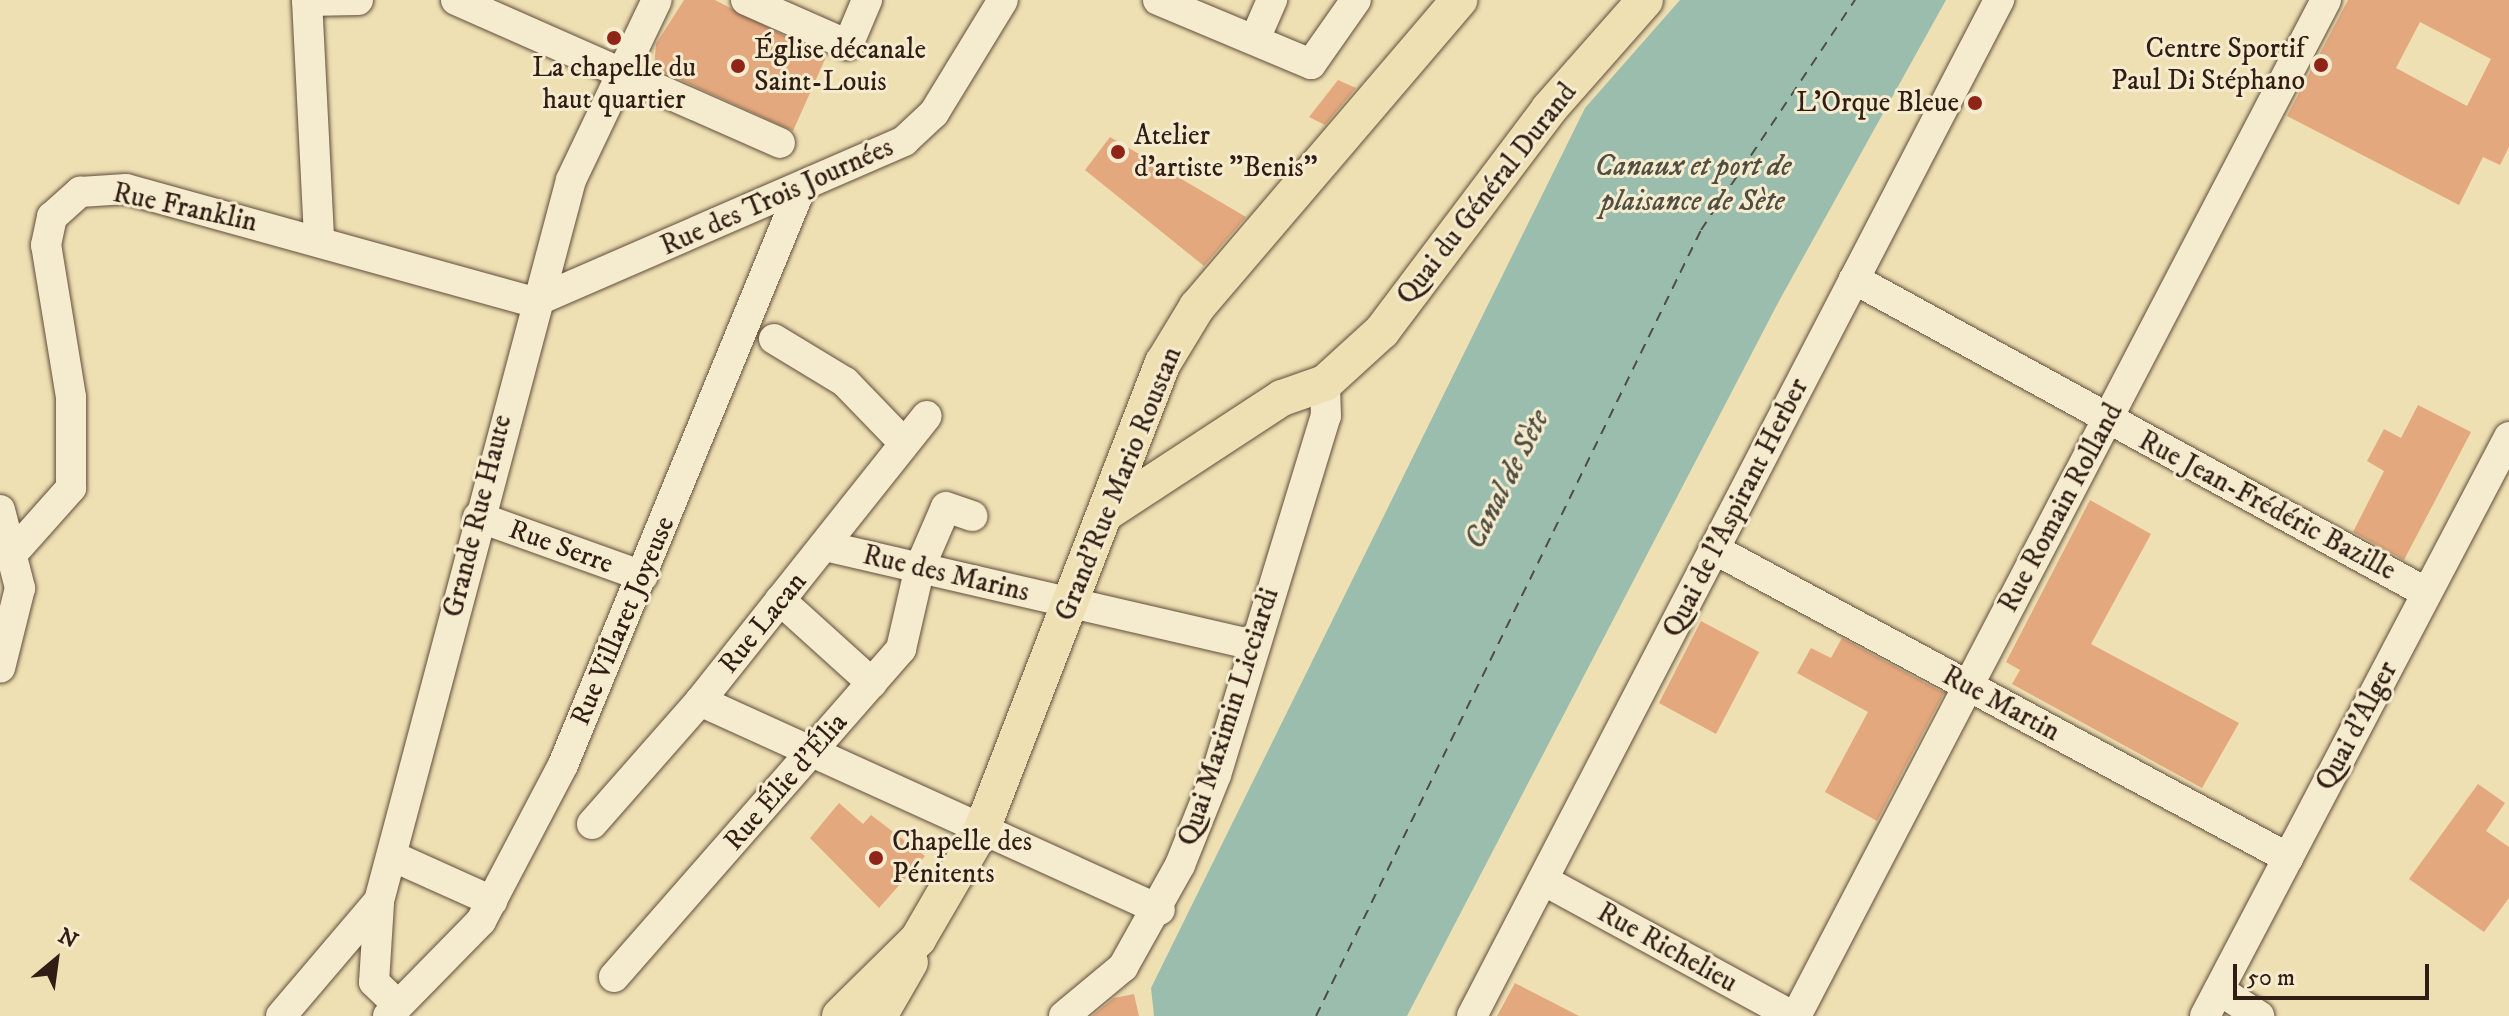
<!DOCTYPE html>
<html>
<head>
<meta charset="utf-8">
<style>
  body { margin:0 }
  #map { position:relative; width:2509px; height:1016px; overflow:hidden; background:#efe0b3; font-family:"IM FELL DW Pica",serif }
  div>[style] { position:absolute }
  .water>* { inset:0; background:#9abdae }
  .ferry>* { height:2px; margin-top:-1px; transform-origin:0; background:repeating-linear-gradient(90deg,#504d42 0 10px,transparent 0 18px) }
  .building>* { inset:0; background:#e4a87e }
  .roads { filter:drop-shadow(0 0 2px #604e3c) drop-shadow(0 0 2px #604e3c) }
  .minor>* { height:30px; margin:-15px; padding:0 15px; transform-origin:15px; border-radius:15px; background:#f5ebce }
  .major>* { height:36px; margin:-18px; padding:0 18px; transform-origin:18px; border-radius:18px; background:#efe0b3 }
  .dots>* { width:22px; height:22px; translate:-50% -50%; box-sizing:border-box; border:4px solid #f5ebce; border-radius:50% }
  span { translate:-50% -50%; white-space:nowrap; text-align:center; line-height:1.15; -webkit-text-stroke:6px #f5ebce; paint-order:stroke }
  .poi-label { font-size:28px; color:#311d14 }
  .right { translate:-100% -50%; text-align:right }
  .left { translate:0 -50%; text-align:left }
  .street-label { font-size:28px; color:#311d14 }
  .water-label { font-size:30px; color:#504d42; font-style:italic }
  .north { position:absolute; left:16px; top:920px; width:80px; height:80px; -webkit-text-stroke:6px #f5ebce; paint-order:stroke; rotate:29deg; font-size:22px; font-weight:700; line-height:32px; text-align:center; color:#311d14 }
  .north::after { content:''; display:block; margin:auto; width:28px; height:36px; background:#311d14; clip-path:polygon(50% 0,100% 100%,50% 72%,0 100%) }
  .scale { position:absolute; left:2233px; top:964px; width:196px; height:36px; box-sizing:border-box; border:4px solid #311d14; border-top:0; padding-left:10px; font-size:24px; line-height:28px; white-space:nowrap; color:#311d14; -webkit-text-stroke:6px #f5ebce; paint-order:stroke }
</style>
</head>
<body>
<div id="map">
  <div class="water">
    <div style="clip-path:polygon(1680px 0,1946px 0,1779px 301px,1407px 1016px,1154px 1016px,1151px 988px,1585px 108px)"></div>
  </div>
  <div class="ferry">
    <div style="left:1316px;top:1016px;width:875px;rotate:-63.9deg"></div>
    <div style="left:1701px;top:230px;width:277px;rotate:-56.2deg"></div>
  </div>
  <div class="building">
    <div style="clip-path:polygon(684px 0,715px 0,826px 57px,793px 131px,654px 68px,656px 44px)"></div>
    <div style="clip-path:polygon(evenodd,2348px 0,2509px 0,2509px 147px,2500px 165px,2483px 157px,2459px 205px,2287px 116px,2348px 0,2420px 22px,2491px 59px,2467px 106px,2396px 68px,2420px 22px)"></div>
    <div style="clip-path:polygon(1338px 80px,1356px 88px,1325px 125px,1309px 117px)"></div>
    <div style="clip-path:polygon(1110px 137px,1246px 217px,1204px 266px,1085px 170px)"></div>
    <div style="clip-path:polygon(2418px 405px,2471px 432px,2404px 560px,2353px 532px,2384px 471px,2367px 461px,2384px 429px,2401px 438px)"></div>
    <div style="clip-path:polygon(2090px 500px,2151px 534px,2091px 644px,2239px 723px,2202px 788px,2012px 684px,2020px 670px,2006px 662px)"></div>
    <div style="clip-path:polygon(1701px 621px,1759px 652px,1716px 734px,1659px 703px)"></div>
    <div style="clip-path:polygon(1842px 638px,1944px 693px,1877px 821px,1825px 792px,1868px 712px,1797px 673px,1811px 648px,1831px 658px)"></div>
    <div style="clip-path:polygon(2478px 784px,2505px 803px,2486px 831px,2509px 847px,2509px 898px,2484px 932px,2409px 879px)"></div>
    <div style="clip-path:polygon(839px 803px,863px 824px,871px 815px,925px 856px,879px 908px,810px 838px)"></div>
    <div style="clip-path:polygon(1515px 983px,1579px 1016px,1497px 1016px)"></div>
    <div style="clip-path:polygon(1134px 994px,1139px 1016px,1092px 1016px,1114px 998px)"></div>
  </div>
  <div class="roads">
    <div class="minor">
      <div style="left:307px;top:0;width:240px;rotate:87.1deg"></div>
      <div style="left:456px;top:0;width:354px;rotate:23.8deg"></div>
      <div style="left:746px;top:0;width:111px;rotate:23.8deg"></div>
      <div style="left:848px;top:45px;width:49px;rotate:-67.1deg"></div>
      <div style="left:1158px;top:0;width:166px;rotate:22.7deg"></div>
      <div style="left:1311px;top:64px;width:78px;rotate:-54.9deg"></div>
      <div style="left:307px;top:1px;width:51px;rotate:-1.1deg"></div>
      <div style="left:1255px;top:39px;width:43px;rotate:-66.4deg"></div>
      <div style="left:1854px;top:279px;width:653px;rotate:28.72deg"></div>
      <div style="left:534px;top:302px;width:404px;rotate:-23.5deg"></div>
      <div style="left:904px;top:141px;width:41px;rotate:-43deg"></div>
      <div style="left:934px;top:113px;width:132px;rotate:-58.6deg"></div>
      <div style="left:774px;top:339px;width:83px;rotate:31.2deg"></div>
      <div style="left:845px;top:382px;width:85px;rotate:46deg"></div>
      <div style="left:0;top:510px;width:81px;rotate:75.6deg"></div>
      <div style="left:20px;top:588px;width:82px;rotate:104deg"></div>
      <div style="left:478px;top:517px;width:175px;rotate:19.7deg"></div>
      <div style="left:825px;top:546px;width:440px;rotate:13deg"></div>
      <div style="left:1714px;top:549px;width:652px;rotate:28.29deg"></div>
      <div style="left:14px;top:552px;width:86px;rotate:-48.3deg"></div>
      <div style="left:71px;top:488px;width:91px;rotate:-90deg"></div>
      <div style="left:71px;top:397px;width:154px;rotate:-99.3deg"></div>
      <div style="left:46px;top:245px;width:29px;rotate:-78deg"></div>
      <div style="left:52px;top:217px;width:38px;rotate:-42deg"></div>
      <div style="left:80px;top:192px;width:46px;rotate:-3.7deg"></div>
      <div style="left:126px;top:189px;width:423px;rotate:15.5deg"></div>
      <div style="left:780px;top:600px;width:124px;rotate:42.1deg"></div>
      <div style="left:700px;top:701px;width:505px;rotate:24.43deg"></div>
      <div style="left:592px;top:824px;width:164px;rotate:-48.7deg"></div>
      <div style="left:700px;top:701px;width:364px;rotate:-51.5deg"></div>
      <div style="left:392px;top:856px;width:110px;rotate:24.2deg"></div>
      <div style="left:1543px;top:880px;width:284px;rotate:28.6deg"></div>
      <div style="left:379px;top:903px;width:79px;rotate:93.6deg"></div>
      <div style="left:374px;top:982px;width:33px;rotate:44deg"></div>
      <div style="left:614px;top:977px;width:436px;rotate:-48.8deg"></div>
      <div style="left:901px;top:649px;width:84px;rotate:-77deg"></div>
      <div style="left:920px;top:567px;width:65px;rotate:-66.6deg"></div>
      <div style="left:946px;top:507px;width:28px;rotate:19deg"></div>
      <div style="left:2219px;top:990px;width:48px;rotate:33deg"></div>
      <div style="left:281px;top:1016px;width:151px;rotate:-49.6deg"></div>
      <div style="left:379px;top:901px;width:746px;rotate:-75.09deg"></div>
      <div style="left:571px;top:180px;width:199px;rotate:-64.5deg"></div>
      <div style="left:388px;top:1016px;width:133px;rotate:-45.6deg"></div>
      <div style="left:481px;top:921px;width:176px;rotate:-62.3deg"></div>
      <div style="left:563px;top:765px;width:622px;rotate:-67.6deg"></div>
      <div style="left:1064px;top:1016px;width:77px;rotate:-39.7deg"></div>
      <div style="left:1123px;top:967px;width:117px;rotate:-60.8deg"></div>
      <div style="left:1180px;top:865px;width:97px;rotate:-68.2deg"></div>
      <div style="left:1216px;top:775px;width:375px;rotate:-73deg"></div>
      <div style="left:1326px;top:416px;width:33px;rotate:-92deg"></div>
      <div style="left:1472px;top:1016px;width:1145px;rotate:-62.58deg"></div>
      <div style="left:1796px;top:1016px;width:1146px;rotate:-62.45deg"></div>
      <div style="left:2205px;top:1016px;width:654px;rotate:-62.3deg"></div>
    </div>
    <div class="major">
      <div style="left:1106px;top:513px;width:210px;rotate:-33.2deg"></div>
      <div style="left:1282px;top:398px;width:46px;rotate:-19.2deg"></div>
      <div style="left:1325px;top:383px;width:77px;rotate:-42.4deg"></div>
      <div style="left:1382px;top:331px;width:278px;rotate:-53deg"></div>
      <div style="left:1549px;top:109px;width:145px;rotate:-48.6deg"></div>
      <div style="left:840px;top:1016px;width:110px;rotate:-44.6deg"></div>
      <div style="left:918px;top:939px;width:127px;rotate:-59.8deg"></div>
      <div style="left:982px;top:829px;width:500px;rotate:-68.8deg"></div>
      <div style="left:1163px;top:363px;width:66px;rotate:-58.7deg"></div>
      <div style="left:1197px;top:307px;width:404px;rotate:-49.5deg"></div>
      <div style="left:879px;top:1016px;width:62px;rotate:-60.1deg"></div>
    </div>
  </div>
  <div class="dots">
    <div style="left:614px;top:38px;background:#8f2418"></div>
    <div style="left:2321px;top:65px;background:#8f2418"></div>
    <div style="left:738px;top:66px;background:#8f2418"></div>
    <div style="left:1975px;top:103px;background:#8f2418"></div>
    <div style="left:1118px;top:152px;background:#8f2418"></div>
    <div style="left:876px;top:858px;background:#8f2418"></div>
  </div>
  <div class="poi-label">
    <span class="right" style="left:2305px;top:65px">Centre Sportif<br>Paul Di Stéphano</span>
    <span class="left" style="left:754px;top:66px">Église décanale<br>Saint-Louis</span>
    <span style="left:614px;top:84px">La chapelle du<br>haut quartier</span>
    <span class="right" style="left:1959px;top:103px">L'Orque Bleue</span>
    <span class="left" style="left:1134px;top:152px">Atelier<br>d'artiste "Benis"</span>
    <span class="left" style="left:892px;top:858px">Chapelle des<br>Pénitents</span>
  </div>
  <div class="street-label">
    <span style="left:1487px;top:194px;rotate:-52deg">Quai du Général Durand</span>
    <span style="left:777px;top:197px;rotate:-24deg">Rue des Trois Journées</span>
    <span style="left:185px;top:208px;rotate:12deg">Rue Franklin</span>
    <span style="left:1119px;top:484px;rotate:-68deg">Grand'Rue Mario Roustan</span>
    <span style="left:2267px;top:506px;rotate:28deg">Rue Jean-Frédéric Bazille</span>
    <span style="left:1736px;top:508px;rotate:-63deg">Quai de l'Aspirant Herber</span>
    <span style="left:2061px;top:508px;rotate:-62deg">Rue Romain Rolland</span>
    <span style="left:478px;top:516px;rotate:-76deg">Grande Rue Haute</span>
    <span style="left:561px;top:547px;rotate:20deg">Rue Serre</span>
    <span style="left:946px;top:574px;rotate:13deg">Rue des Marins</span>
    <span style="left:623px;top:621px;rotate:-67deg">Rue Villaret Joyeuse</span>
    <span style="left:763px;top:623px;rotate:-51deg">Rue Lacan</span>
    <span style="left:2001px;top:704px;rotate:28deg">Rue Martin</span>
    <span style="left:1229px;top:717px;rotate:-72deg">Quai Maximin Licciardi</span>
    <span style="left:2357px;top:726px;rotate:-62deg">Quai d'Alger</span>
    <span style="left:786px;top:782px;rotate:-49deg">Rue Élie d'Élia</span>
    <span style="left:1667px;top:948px;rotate:29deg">Rue Richelieu</span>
  </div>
  <div class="water-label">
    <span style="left:1693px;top:184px">Canaux et port de<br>plaisance de Sète</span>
    <span style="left:1508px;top:480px;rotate:-63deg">Canal de Sète</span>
  </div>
  <div class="north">N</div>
  <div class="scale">50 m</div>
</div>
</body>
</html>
